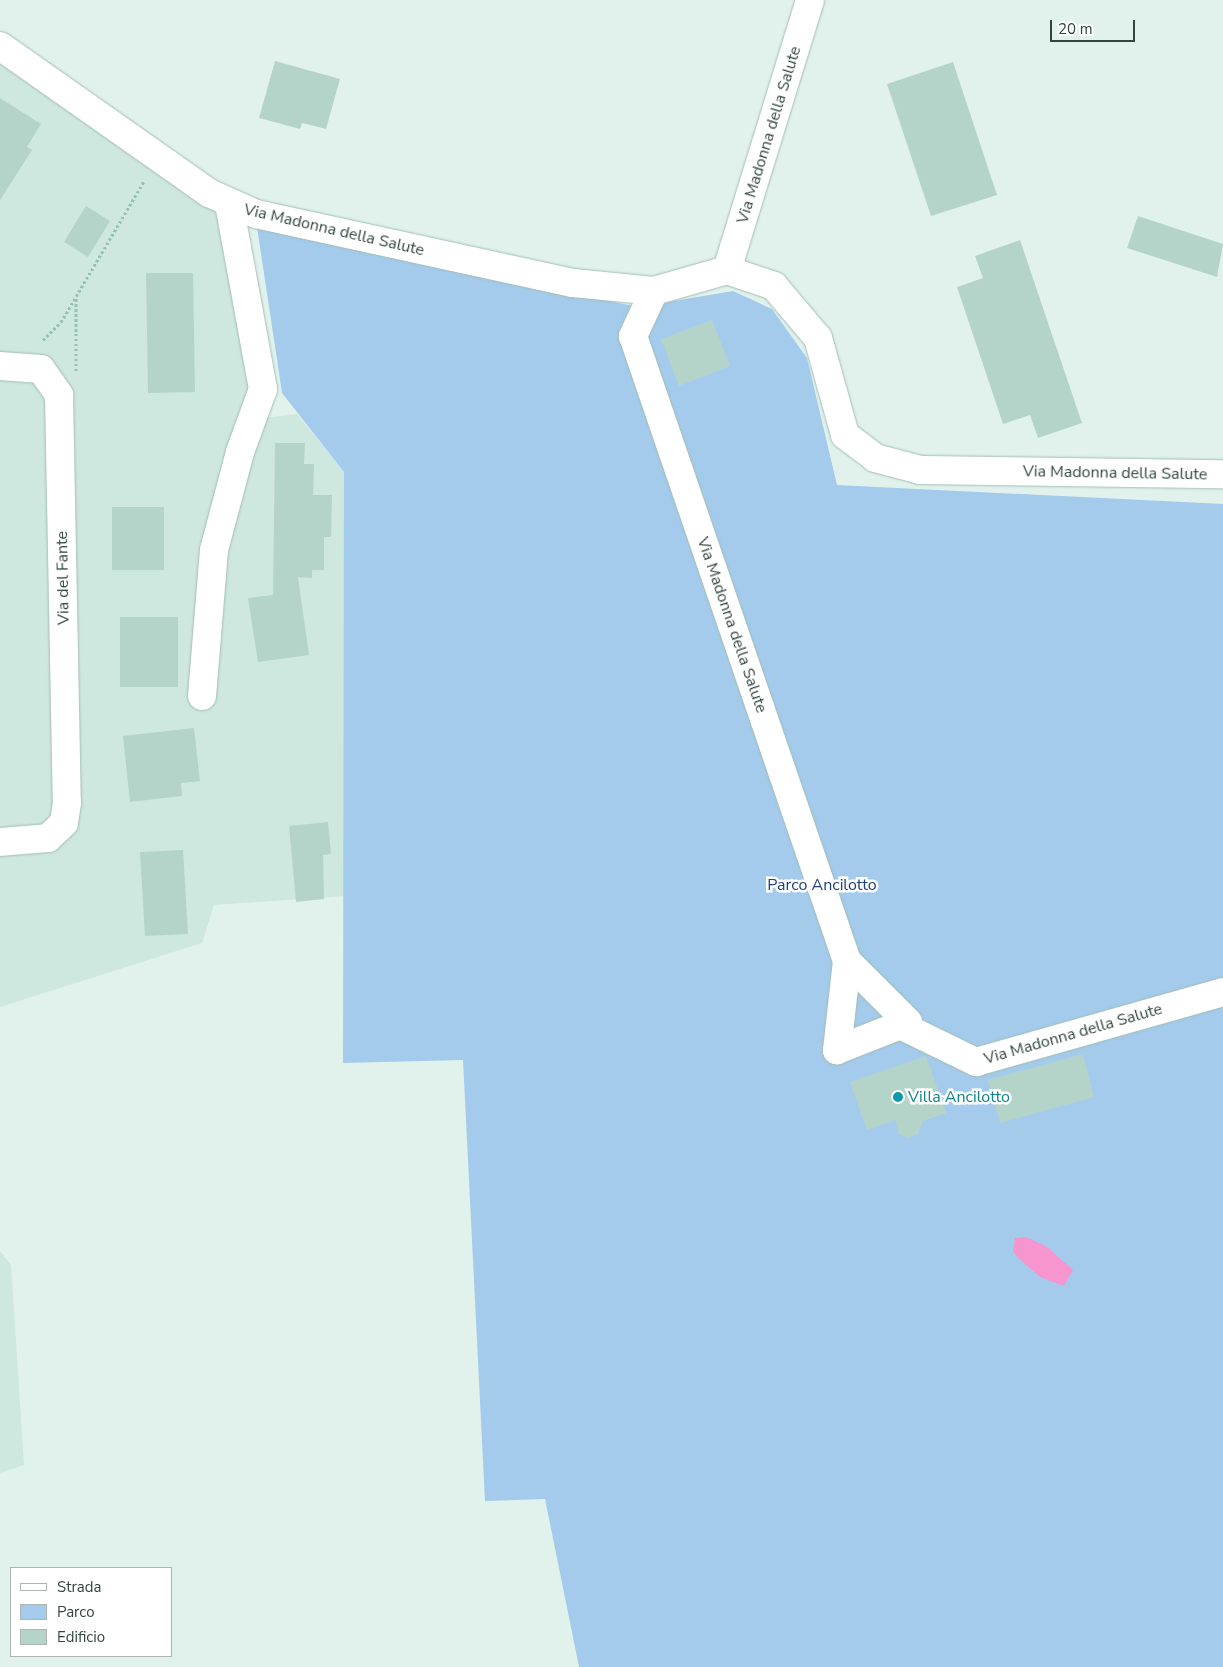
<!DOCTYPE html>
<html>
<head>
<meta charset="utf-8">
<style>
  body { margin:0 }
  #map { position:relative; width:1223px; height:1667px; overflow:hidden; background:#e1f2ed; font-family:"Nunito Sans",sans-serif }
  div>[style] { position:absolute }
  .residential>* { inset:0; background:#cee7df }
  .green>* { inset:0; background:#a4cbec }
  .water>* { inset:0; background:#f795cf }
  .building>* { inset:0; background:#b5d4c9 }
  .path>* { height:3px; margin-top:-1.5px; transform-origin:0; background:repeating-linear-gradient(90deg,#93c2b1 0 2.5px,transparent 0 5px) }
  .roads { filter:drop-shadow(0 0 1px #a3beb5) drop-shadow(0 0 1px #a3beb5) }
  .minor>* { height:28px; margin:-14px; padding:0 14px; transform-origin:14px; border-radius:14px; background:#fff }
  .dots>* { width:14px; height:14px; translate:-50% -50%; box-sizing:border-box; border:2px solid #fff; border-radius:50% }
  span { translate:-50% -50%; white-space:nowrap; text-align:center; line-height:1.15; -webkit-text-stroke:5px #fff; paint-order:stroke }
  .street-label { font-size:16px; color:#31443d }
  .park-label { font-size:16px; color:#20427a }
  .culture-label { font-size:16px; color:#0d838f }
  .left { translate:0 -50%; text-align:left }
  .legend { position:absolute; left:10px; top:1567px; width:162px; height:90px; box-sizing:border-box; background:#fff; border:1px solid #adb4b1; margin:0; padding:6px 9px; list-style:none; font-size:15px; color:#31443d }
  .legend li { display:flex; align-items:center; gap:10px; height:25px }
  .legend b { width:25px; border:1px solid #adb4b1 }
  .scale { position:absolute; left:1050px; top:20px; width:85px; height:22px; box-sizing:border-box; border:2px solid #31443d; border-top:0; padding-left:6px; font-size:15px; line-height:18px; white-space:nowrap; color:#31443d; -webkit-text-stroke:4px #fff; paint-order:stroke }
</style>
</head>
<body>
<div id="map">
  <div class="residential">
    <div style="clip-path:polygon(0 59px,206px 199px,223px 225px,251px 390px,239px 421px,297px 414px,344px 472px,344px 896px,214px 905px,202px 943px,0 1007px)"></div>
    <div style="clip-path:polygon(0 1251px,11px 1265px,24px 1465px,0 1473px)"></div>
  </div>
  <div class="green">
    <div style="clip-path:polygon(257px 227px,638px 307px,733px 291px,772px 309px,807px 358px,837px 485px,1223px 504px,1223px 1667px,579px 1667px,545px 1499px,485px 1501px,463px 1060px,343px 1063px,344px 472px,282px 393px)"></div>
  </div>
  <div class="water">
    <div style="clip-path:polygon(1026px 1237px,1047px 1247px,1073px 1270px,1064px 1286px,1040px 1277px,1017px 1257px,1013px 1251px,1015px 1238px)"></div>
  </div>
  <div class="building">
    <div style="clip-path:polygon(275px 61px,340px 79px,326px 129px,302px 123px,300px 129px,259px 118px)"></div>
    <div style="clip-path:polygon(953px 62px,997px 195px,931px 216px,887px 84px)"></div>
    <div style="clip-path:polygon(0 98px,41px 124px,27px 147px,32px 150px,0 200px)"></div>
    <div style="clip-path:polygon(86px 206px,110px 221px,88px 257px,64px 242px)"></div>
    <div style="clip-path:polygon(1138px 216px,1223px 244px,1217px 277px,1127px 248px)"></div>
    <div style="clip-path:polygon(1020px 240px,1082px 423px,1038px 438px,1030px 415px,1003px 424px,957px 287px,983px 278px,975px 256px)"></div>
    <div style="clip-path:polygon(146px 273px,193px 273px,195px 392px,148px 393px)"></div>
    <div style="clip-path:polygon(712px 320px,730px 366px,679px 386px,661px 339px)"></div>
    <div style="clip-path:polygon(275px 443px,305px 443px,304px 464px,314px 464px,313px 495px,332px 495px,331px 537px,324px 537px,324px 570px,312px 570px,312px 578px,298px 577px,309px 655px,258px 662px,248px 598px,273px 595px)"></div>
    <div style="clip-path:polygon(112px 507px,164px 507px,164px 570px,112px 570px)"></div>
    <div style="clip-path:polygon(120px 617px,178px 617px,178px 687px,120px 687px)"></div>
    <div style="clip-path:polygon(194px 728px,200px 781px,181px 783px,182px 796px,130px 802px,123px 736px)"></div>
    <div style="clip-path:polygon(328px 822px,331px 854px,323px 855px,324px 899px,296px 902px,289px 826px)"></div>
    <div style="clip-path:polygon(183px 850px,188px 934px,145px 936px,140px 852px)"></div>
    <div style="clip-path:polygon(1083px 1054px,1094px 1097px,1000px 1123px,988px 1080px)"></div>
    <div style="clip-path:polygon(926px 1056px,946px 1113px,923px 1121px,918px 1134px,908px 1138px,899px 1134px,895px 1120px,867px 1130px,850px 1082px)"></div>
  </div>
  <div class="path">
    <div style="left:43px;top:340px;width:25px;rotate:-45deg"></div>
    <div style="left:61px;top:322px;width:164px;rotate:-59.5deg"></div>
    <div style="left:76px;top:371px;width:73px;rotate:-90deg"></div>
  </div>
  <div class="roads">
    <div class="minor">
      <div style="left:0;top:46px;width:256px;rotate:35.1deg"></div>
      <div style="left:209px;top:193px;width:51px;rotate:24.1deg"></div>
      <div style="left:256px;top:214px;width:324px;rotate:12.3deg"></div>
      <div style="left:573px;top:283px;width:81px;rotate:5.6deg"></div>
      <div style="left:654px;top:291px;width:76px;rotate:-16deg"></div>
      <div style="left:727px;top:270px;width:50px;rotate:18.8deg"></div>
      <div style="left:774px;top:286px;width:68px;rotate:49.8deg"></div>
      <div style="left:818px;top:338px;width:101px;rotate:74.4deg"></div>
      <div style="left:845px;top:435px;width:38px;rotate:37deg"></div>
      <div style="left:875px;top:458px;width:47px;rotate:14.9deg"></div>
      <div style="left:920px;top:470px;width:303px;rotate:0.8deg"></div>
      <div style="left:727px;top:270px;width:282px;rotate:-72.9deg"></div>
      <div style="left:654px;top:291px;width:50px;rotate:115deg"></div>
      <div style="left:633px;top:336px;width:661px;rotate:71.1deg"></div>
      <div style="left:847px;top:961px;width:90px;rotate:96.4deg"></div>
      <div style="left:837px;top:1050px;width:76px;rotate:-21.5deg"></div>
      <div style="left:908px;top:1022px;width:86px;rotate:-135deg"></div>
      <div style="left:0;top:366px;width:41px;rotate:4.2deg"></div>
      <div style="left:41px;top:369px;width:32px;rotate:55deg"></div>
      <div style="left:59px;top:395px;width:408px;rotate:88.9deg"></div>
      <div style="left:67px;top:803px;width:20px;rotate:99deg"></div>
      <div style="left:64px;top:823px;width:22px;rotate:137deg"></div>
      <div style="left:48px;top:838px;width:48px;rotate:175.2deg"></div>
      <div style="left:202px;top:696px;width:146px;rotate:-85.3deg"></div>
      <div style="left:214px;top:550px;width:101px;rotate:-75.1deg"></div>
      <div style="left:240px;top:452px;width:67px;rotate:-69.9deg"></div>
      <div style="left:263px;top:389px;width:188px;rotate:-100.4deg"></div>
      <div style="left:900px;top:1025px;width:85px;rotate:26deg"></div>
      <div style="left:976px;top:1062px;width:257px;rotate:-15.8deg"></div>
    </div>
  </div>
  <div class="dots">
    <div style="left:898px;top:1097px;background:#0f9aa8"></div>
  </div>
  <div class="street-label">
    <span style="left:769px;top:135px;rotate:-73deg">Via Madonna della Salute</span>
    <span style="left:334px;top:230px;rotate:13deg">Via Madonna della Salute</span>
    <span style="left:1115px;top:473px;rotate:1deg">Via Madonna della Salute</span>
    <span style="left:63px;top:578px;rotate:-91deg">Via del Fante</span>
    <span style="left:732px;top:625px;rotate:71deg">Via Madonna della Salute</span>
    <span style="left:1073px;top:1034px;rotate:-16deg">Via Madonna della Salute</span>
  </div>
  <div class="park-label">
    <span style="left:822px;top:885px">Parco Ancilotto</span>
  </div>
  <div class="culture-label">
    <span class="left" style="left:908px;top:1097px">Villa Ancilotto</span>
  </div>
  <ul class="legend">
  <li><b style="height:6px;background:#fff"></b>Strada</li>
  <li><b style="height:14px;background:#a4cbec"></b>Parco</li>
  <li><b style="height:14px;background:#b5d4c9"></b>Edificio</li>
  </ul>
  <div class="scale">20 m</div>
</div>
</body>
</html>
